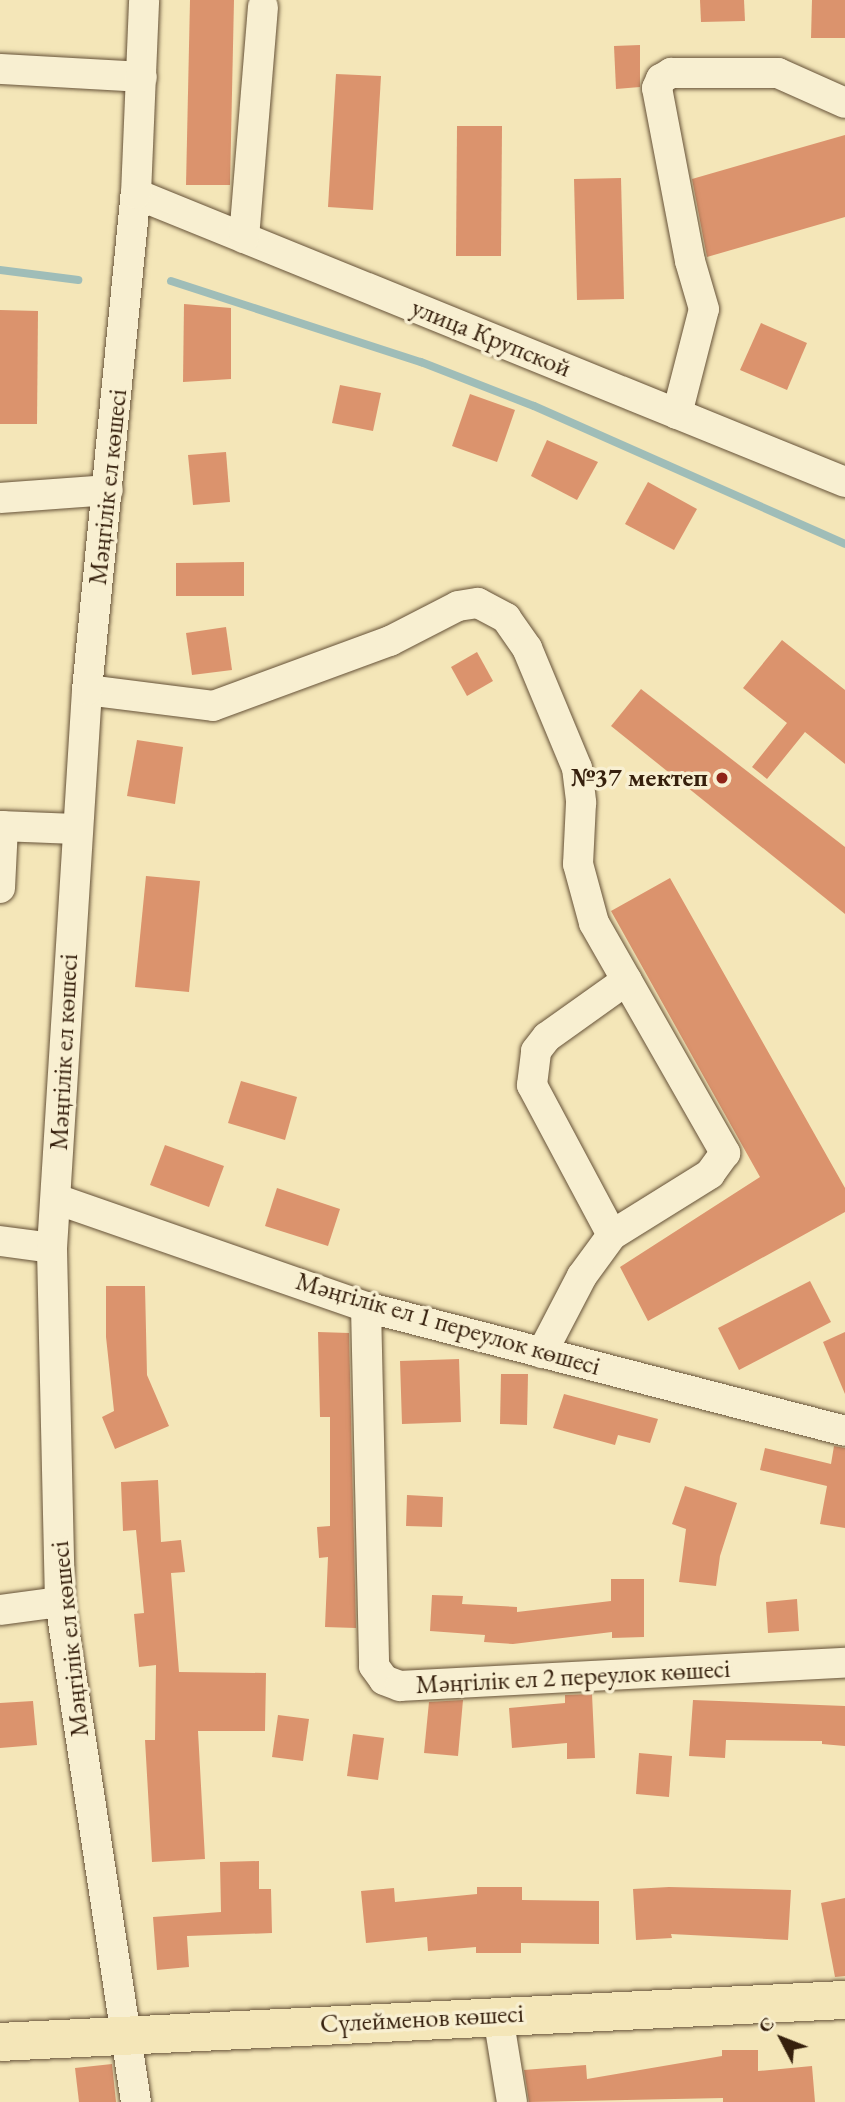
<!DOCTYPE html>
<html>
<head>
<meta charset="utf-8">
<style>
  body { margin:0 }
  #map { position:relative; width:845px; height:2102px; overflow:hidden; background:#f4e6b8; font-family:"EB Garamond",serif }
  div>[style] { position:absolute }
  .stream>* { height:8px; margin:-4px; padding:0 4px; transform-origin:4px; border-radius:4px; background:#9fbdb8 }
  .building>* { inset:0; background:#db936d }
  .roads { filter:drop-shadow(0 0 2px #665238) drop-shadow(0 0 2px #665238) }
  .minor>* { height:30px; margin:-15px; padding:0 15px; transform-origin:15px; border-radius:15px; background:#f8efd1 }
  .major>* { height:38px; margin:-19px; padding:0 19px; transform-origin:19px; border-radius:19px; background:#f4e6b8 }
  .dots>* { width:19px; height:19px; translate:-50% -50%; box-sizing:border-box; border:4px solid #f8efd1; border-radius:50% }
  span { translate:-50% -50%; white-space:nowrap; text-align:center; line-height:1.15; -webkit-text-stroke:7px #f8efd1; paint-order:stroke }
  .street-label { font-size:26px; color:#36200d }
  .poi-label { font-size:26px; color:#36200d; font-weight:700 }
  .right { translate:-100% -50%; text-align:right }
  .north { position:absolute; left:747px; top:2004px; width:70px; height:70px; -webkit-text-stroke:5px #f8efd1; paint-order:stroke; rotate:312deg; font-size:19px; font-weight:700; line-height:28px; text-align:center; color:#36200d }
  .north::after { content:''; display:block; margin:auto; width:24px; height:32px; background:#36200d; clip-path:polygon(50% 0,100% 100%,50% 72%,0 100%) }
</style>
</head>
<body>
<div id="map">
  <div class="stream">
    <div style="left:0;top:270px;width:79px;rotate:7.3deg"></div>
    <div style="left:171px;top:281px;width:263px;rotate:18deg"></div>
    <div style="left:421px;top:362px;width:121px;rotate:21.3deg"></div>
    <div style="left:534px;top:406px;width:340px;rotate:23.9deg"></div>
  </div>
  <div class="building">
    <div style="clip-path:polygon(190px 0,234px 0,230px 185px,186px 185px)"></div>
    <div style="clip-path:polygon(700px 0,744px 0,745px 21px,701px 22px)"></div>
    <div style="clip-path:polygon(812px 0,845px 0,845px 38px,811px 38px)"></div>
    <div style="clip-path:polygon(640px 45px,640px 87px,616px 89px,614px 46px)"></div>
    <div style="clip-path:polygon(336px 74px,381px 76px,373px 210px,328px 207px)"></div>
    <div style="clip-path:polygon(457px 126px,502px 126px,501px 256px,456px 256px)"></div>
    <div style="clip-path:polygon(845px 135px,845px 217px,707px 257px,692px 179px)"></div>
    <div style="clip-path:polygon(621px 178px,624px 299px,577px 300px,574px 179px)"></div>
    <div style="clip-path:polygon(184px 304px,231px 308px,231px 379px,183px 382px)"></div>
    <div style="clip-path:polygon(0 310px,38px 311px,37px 424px,0 424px)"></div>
    <div style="clip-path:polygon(761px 323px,807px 343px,787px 390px,740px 370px)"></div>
    <div style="clip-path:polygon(340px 385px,381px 393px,373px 431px,332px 423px)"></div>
    <div style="clip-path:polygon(470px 394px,515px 410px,497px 462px,452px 446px)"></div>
    <div style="clip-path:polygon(547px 440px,598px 462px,577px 500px,531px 476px)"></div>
    <div style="clip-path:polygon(226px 452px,230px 502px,193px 505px,188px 455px)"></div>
    <div style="clip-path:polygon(648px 482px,697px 509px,674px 550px,625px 524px)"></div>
    <div style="clip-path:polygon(244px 562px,244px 596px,176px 596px,176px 563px)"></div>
    <div style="clip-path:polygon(226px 627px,232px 670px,192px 675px,186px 633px)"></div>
    <div style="clip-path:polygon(782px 640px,845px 690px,845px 764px,805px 732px,767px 779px,752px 767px,787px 723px,743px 688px)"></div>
    <div style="clip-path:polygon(477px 652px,493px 681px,467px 696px,451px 667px)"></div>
    <div style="clip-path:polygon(641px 689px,845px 847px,845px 914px,611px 726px)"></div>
    <div style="clip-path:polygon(137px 740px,183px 747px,175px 804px,127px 796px)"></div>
    <div style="clip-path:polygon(146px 876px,200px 881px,189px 992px,135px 987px)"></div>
    <div style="clip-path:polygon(670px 878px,845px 1188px,845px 1212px,648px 1321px,620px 1267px,760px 1177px,611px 911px)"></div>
    <div style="clip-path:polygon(241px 1081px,297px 1097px,285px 1140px,228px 1123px)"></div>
    <div style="clip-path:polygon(165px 1145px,224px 1166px,209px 1207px,150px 1185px)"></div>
    <div style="clip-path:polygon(277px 1188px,340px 1209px,328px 1246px,265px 1226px)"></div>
    <div style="clip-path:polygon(810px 1281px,831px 1322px,739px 1370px,718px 1328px)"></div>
    <div style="clip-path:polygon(106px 1286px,145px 1286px,147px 1375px,169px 1426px,115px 1449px,102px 1417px,114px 1411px,106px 1337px)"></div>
    <div style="clip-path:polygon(318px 1332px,349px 1333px,356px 1628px,325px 1627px,328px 1557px,319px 1558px,317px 1527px,330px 1526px,330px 1417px,320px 1417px)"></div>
    <div style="clip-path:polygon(845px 1332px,845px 1394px,823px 1342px)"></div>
    <div style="clip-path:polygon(459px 1359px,461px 1422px,402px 1424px,400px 1361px)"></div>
    <div style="clip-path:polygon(501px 1374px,528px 1374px,527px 1425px,500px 1424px)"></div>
    <div style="clip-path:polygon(564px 1394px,658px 1419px,650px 1443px,618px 1435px,615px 1445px,553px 1428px)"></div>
    <div style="clip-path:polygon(834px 1446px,845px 1448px,845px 1528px,820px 1524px,827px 1486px,760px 1470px,765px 1448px,831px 1464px)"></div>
    <div style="clip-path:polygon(158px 1480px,161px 1542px,181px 1540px,185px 1572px,171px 1573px,179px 1672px,266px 1673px,265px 1731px,198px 1731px,205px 1859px,152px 1862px,145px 1740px,155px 1740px,156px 1665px,139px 1667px,134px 1614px,144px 1613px,136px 1530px,123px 1531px,121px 1482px)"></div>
    <div style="clip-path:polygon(685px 1486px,737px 1503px,720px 1556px,716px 1586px,679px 1582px,686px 1529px,672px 1524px)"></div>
    <div style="clip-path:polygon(407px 1495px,443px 1497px,442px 1527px,406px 1526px)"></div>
    <div style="clip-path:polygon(611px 1579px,644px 1579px,644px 1637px,612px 1638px,612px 1632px,513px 1644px,484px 1642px,485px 1635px,430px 1631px,432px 1595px,463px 1596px,462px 1604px,517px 1607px,517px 1612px,611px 1601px)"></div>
    <div style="clip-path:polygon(797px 1599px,799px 1631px,768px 1633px,766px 1602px)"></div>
    <div style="clip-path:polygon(592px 1694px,595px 1758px,567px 1759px,567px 1743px,512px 1748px,509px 1708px,565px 1703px,565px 1695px)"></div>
    <div style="clip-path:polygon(463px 1700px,458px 1756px,424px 1753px,429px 1702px)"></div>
    <div style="clip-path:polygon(693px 1700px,845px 1706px,845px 1746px,822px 1744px,822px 1741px,726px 1740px,725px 1758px,689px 1756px)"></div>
    <div style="clip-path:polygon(33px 1701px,37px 1745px,0 1748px,0 1703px)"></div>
    <div style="clip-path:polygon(278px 1715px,309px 1719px,303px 1761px,272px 1757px)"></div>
    <div style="clip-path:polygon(353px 1734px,384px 1738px,378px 1780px,347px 1776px)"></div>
    <div style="clip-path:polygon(639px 1753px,672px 1756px,669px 1797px,636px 1794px)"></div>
    <div style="clip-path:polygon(259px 1861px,259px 1889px,271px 1889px,272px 1933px,187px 1936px,189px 1967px,157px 1970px,153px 1917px,221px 1912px,220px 1862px)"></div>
    <div style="clip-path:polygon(477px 1887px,522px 1887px,522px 1900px,599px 1901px,599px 1944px,521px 1943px,521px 1953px,476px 1953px,476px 1947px,428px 1951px,427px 1937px,366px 1943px,361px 1891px,394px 1888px,395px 1902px,477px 1894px)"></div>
    <div style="clip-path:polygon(669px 1887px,791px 1890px,788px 1940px,671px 1934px,672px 1938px,636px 1940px,633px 1889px)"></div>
    <div style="clip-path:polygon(845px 1898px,845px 1976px,835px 1977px,821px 1903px)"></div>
    <div style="clip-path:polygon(722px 2050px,758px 2050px,758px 2071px,812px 2066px,815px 2102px,723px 2102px,723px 2098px,529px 2102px,524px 2070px,586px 2065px,587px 2079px,722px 2056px)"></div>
    <div style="clip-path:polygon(112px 2064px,116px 2102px,79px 2102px,75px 2068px)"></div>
  </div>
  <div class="roads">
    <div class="minor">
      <div style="left:0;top:69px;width:142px;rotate:3.2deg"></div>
      <div style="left:136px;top:194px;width:765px;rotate:22.11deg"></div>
      <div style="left:244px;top:238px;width:232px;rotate:-85.3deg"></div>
      <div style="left:677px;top:414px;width:108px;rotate:-75.6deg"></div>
      <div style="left:704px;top:309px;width:50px;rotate:-106.3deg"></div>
      <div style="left:690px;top:261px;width:176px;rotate:-100.8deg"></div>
      <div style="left:657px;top:88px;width:10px;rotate:-66deg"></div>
      <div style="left:661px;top:79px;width:12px;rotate:-31deg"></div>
      <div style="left:671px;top:73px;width:107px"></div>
      <div style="left:778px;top:73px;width:73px;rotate:24.1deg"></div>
      <div style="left:0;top:498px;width:108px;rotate:-4.2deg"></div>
      <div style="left:87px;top:690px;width:127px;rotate:7.2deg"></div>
      <div style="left:213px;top:706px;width:189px;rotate:-20.2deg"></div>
      <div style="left:390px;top:641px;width:76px;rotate:-27.2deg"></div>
      <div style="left:458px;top:606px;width:20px;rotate:-9deg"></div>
      <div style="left:478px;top:603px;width:32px;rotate:28deg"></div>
      <div style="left:506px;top:618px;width:37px;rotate:55deg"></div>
      <div style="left:527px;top:648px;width:130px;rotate:67.4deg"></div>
      <div style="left:577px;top:768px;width:35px;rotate:83deg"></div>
      <div style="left:581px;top:803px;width:61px;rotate:92.8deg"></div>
      <div style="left:578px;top:864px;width:61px;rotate:74.8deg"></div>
      <div style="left:594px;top:923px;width:265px;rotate:60.3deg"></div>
      <div style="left:725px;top:1153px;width:26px;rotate:126deg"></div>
      <div style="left:710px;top:1174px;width:115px;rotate:148.1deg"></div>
      <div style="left:612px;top:1235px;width:51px;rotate:126.2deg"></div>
      <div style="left:582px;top:1276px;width:87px;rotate:117.5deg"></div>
      <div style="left:0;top:826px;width:76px;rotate:2.3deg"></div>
      <div style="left:0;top:888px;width:62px;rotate:-87.2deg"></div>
      <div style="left:56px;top:1199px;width:328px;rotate:19.2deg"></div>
      <div style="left:366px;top:1307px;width:495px;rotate:14.5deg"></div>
      <div style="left:612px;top:1235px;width:170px;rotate:-118.1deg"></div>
      <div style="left:532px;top:1085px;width:34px;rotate:-83deg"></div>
      <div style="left:536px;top:1051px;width:18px;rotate:-52deg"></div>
      <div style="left:547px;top:1037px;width:98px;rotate:-35.5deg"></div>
      <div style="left:0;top:1241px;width:52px;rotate:7.7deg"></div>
      <div style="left:366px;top:1307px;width:359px;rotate:88.7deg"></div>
      <div style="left:374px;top:1666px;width:17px;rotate:54deg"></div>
      <div style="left:384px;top:1680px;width:17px;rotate:21deg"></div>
      <div style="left:400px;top:1686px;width:446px;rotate:-3deg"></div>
      <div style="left:0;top:1610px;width:61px;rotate:-7.6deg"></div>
      <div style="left:498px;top:2016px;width:87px;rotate:80.8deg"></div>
      <div style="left:136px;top:2102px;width:506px;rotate:-98.64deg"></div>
      <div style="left:60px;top:1602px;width:354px;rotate:-91.3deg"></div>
      <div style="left:52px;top:1248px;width:559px;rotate:-86.41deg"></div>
      <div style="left:87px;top:690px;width:498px;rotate:-84.4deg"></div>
      <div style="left:136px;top:194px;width:194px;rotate:-87.6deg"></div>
    </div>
    <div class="major">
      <div style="left:0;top:2042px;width:846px;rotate:-2.85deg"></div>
    </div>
  </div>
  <div class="dots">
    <div style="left:722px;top:778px;background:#8f2418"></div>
  </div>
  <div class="street-label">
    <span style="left:491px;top:338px;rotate:22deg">улица Крупской</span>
    <span style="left:108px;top:487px;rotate:-84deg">Мәңгілік ел көшесі</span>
    <span style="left:64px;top:1052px;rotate:-87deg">Мәңгілік ел көшесі</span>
    <span style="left:448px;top:1324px;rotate:16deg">Мәңгілік ел 1 переулок көшесі</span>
    <span style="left:70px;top:1639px;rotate:-96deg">Мәңгілік ел көшесі</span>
    <span style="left:573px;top:1677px;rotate:-3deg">Мәңгілік ел 2 переулок көшесі</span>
    <span style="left:422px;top:2019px;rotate:-3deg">Сүлейменов көшесі</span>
  </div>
  <div class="poi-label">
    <span class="right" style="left:708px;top:778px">№37 мектеп</span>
  </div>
  <div class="north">С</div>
</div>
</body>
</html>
